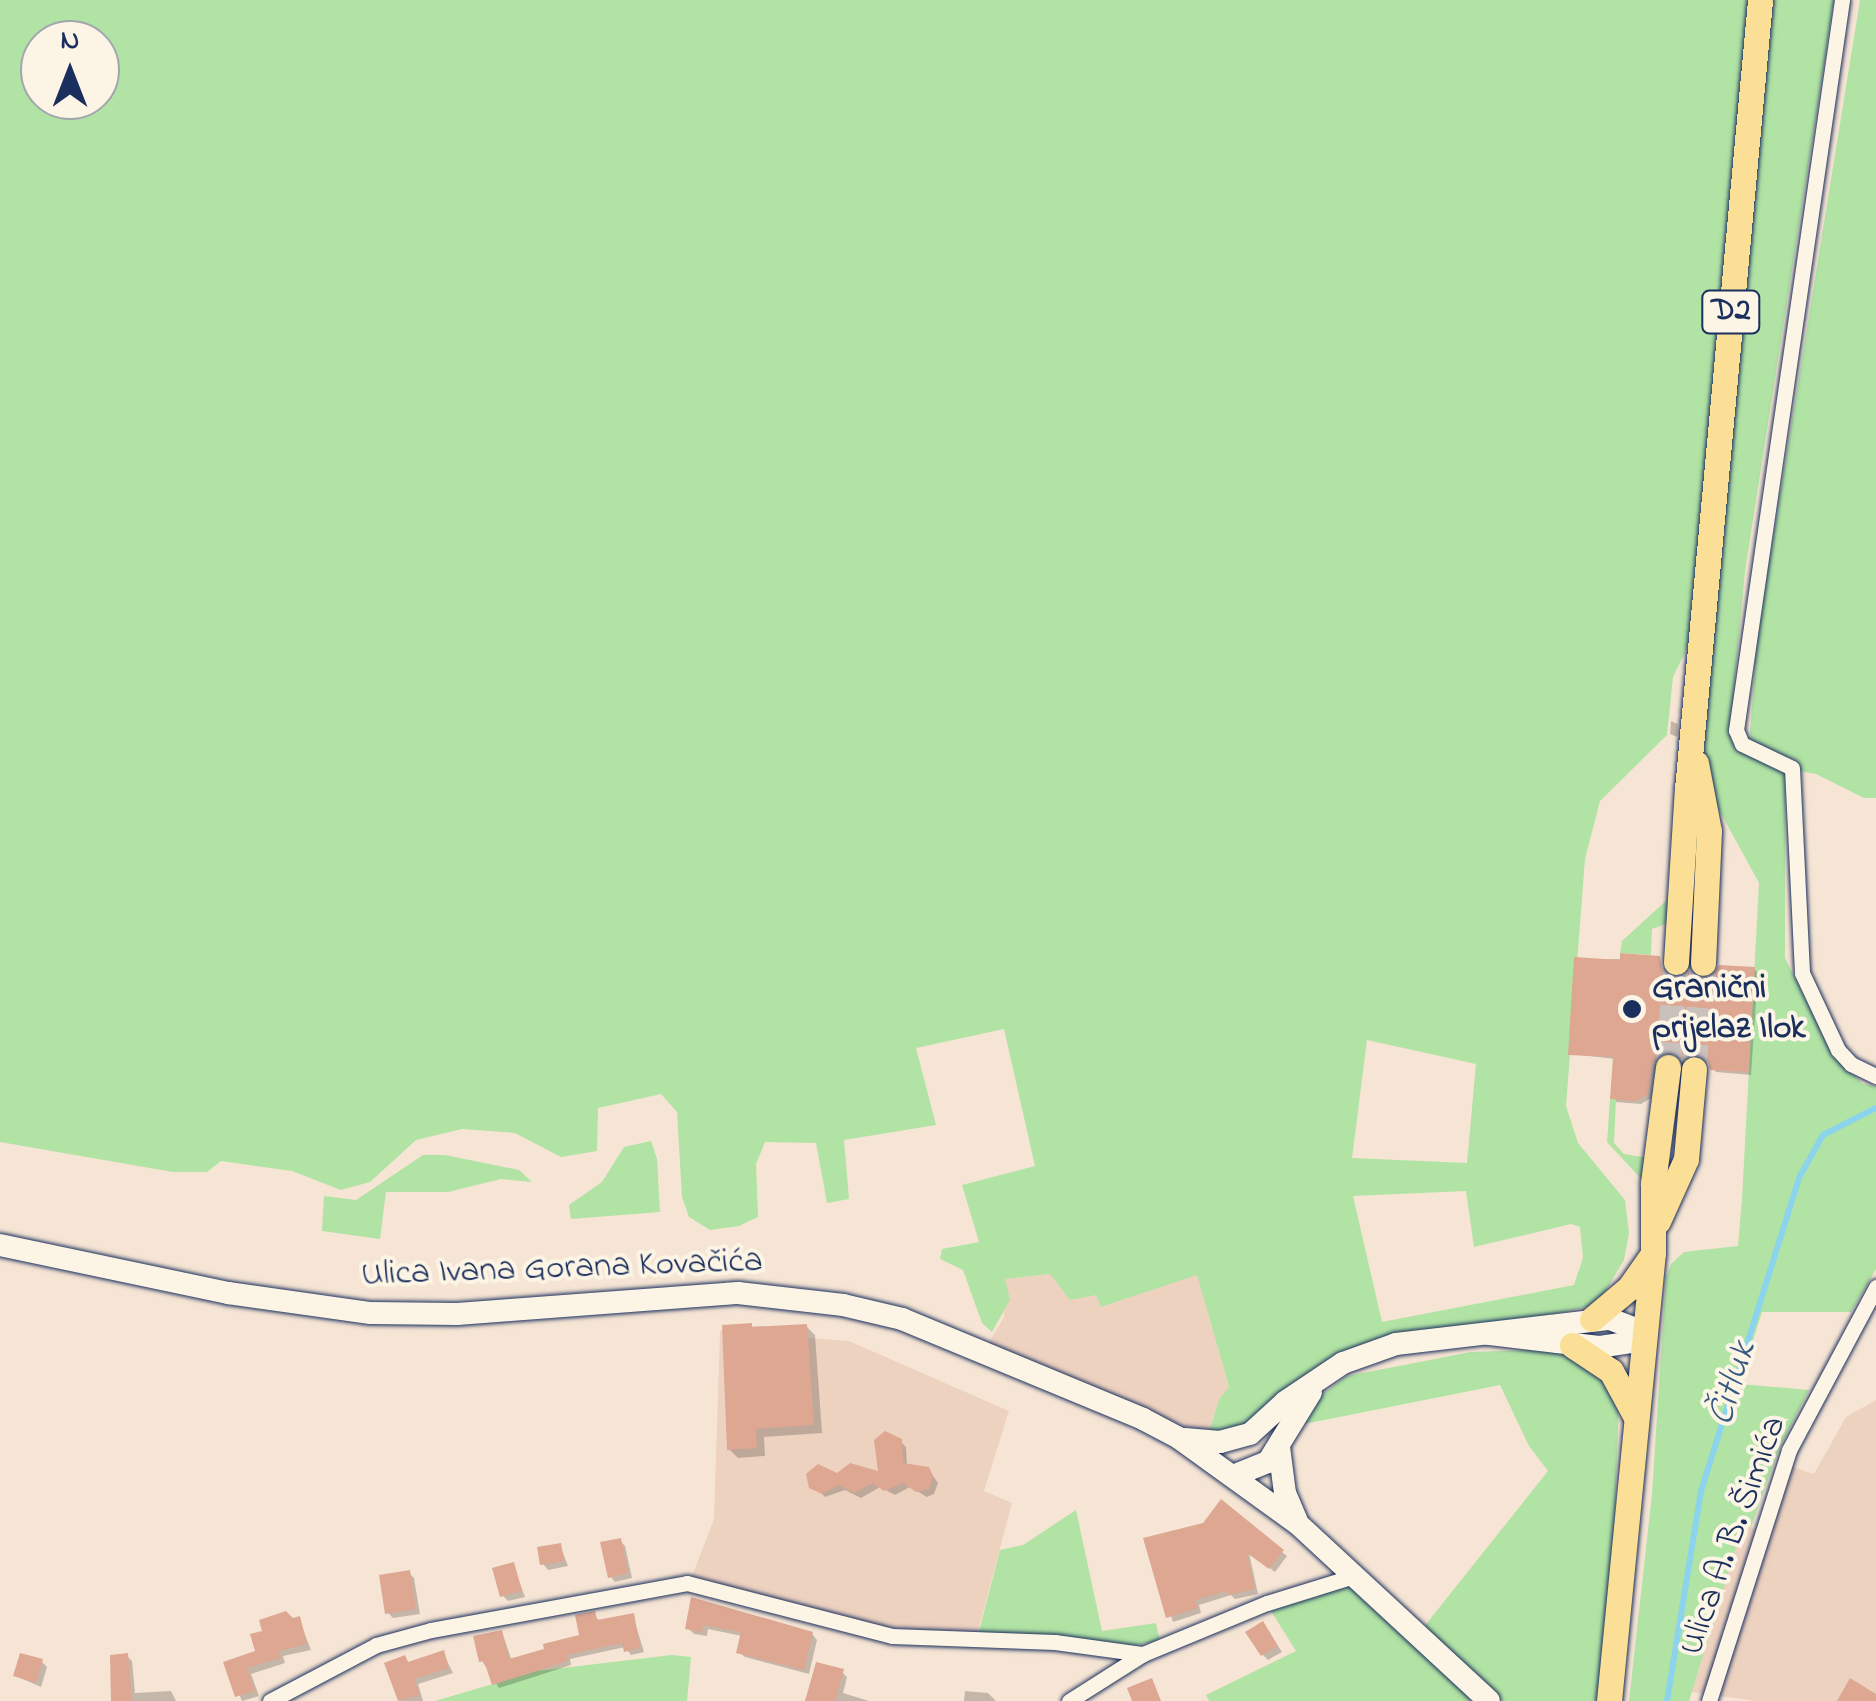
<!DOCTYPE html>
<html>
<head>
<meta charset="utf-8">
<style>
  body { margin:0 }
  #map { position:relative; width:1876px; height:1701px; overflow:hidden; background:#f6e5d4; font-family:"Indie Flower",sans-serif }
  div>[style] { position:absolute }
  .built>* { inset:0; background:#eed2c0 }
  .green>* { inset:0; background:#b1e3a4 }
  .shadow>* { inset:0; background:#0003 }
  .stream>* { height:6px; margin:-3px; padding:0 3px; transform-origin:3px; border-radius:3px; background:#8bd4ec }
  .building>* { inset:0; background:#dda792 }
  .primary-tunnel>* { height:25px; margin-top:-12.5px; transform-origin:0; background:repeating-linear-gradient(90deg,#cac1bc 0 25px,transparent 0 37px) }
  .roads { filter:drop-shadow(0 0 2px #1b2f5e) drop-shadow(0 0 2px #1b2f5e) }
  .street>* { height:15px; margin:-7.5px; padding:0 7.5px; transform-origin:7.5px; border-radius:7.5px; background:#fcf5e5 }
  .secondary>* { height:22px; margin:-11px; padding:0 11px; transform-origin:11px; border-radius:11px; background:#fcf5e5 }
  .primary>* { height:25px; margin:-12.5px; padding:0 12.5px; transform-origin:12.5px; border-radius:12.5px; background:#fbdf96 }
  .dots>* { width:28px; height:28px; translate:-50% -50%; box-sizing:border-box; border:5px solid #fcf5e5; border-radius:50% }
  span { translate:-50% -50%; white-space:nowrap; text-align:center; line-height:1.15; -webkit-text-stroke:8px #fcf5e5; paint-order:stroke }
  .shield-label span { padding:2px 8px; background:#fcf5e5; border:2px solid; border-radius:8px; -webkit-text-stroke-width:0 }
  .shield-label { font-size:32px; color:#1b2f5e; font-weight:700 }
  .poi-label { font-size:35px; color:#1b2f5e; font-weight:700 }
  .left { translate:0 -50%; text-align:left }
  .street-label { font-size:35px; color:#1b2f5e }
  .water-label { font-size:38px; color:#375882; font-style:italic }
  .north { position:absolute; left:20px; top:20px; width:100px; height:100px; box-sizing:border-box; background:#fcf5e5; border:2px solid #a2a6af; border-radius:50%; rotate:0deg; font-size:28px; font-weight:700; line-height:40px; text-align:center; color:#1b2f5e }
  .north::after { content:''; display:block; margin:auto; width:35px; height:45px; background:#1b2f5e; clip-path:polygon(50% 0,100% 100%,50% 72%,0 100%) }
</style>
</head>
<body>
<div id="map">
  <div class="built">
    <div style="clip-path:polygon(1051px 1274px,1070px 1300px,1097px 1294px,1102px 1307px,1197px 1274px,1229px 1388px,1219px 1399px,1209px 1432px,1164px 1421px,988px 1344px,1004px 1317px,1004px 1279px)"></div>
    <div style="clip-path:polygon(720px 1331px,849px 1341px,1009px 1411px,984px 1491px,1012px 1503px,977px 1635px,870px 1625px,692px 1576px,714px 1519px)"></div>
    <div style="clip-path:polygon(1876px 1400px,1876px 1701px,1756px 1701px,1691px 1692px,1743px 1524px,1768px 1534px,1793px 1467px,1814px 1474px,1846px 1417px)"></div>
  </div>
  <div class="green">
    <div style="clip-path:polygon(evenodd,0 0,1749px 0,1688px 646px,1673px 677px,1667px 735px,1600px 801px,1585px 859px,1566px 1106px,1578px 1143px,1625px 1200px,1629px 1233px,1624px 1260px,1602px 1297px,1591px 1306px,1559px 1313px,1413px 1336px,1246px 1425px,1209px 1432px,1219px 1399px,1229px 1387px,1197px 1275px,1101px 1307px,1096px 1295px,1070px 1300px,1050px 1274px,1005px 1279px,1010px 1300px,992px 1332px,982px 1323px,963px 1270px,940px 1259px,942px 1249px,979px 1242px,962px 1185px,1035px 1166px,1004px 1029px,916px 1048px,936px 1125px,844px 1140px,849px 1199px,827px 1203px,816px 1143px,765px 1142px,756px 1164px,758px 1217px,739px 1226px,710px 1230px,689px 1217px,682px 1197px,677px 1112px,661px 1094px,598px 1108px,597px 1151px,561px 1157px,515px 1133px,462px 1129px,416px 1140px,370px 1182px,341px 1190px,292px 1171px,221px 1161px,207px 1172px,173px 1172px,0 1142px,0 0,40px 40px,100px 40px,100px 100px,40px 100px,40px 40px,0 0,1367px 1040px,1476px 1064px,1467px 1163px,1352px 1158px,1367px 1040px,0 0,1466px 1191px,1474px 1247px,1571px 1224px,1580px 1227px,1583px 1258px,1574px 1285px,1382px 1322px,1353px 1196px,1466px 1191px)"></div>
    <div style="clip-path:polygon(1773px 0,1834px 0,1745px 571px,1730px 730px,1782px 768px,1785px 776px,1785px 958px,1833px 1054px,1863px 1084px,1876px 1086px,1876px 1269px,1851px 1312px,1762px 1312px,1739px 1384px,1809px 1390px,1779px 1449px,1751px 1527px,1743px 1525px,1689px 1701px,1629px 1701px,1652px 1494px,1666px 1277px,1671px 1264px,1684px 1252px,1738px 1246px,1742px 1199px,1759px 883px,1706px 786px,1703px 751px)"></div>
    <div style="clip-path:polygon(1860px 0,1876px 0,1876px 798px,1864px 798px,1816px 774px,1800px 771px,1794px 759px,1752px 745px,1750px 733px,1757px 638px)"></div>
    <div style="clip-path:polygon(1669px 898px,1668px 923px,1652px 929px,1651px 955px,1620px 953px,1622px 941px)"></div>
    <div style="clip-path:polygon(1610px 1099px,1616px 1099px,1614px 1143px,1624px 1154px,1649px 1158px,1643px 1181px,1607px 1142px)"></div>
    <div style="clip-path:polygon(651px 1141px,657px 1159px,660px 1212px,571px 1219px,569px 1205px,602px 1182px,624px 1147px)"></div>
    <div style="clip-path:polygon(423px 1155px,445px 1155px,519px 1170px,532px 1182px,501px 1179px,448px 1192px,386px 1192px,380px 1239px,322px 1231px,324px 1196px,356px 1200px)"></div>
    <div style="clip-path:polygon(1536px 1350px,1571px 1354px,1590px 1362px,1619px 1402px,1613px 1562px,1600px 1701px,1502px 1701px,1423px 1628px,1548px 1471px,1529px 1446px,1500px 1385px,1299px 1425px,1313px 1401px,1347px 1376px,1471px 1352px)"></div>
    <div style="clip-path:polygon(1076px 1510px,1102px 1631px,1156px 1623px,1160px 1641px,1136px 1645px,978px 1635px,1000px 1550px,1023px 1545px)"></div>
    <div style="clip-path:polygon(1344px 1585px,1355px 1589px,1465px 1689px,1470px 1701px,1209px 1701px,1206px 1695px,1296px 1651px,1271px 1611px)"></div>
    <div style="clip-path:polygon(672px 1655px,691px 1657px,687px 1701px,435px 1701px,537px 1671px)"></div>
  </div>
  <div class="shadow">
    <div style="clip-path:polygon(1671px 721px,1678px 724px,1677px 737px,1670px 734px)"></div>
    <div style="clip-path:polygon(1659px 958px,1664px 974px,1676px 981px,1701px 982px,1754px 969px,1758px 973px,1751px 1075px,1716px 1072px,1702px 1055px,1687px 1061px,1667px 1054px,1655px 1068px,1651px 1098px,1641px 1104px,1616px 1102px,1615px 1059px,1571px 1054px,1577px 960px)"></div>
    <div style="clip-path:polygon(806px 1326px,815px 1335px,822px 1433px,764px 1437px,765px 1456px,738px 1458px,729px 1449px,725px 1327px)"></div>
    <div style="clip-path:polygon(900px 1441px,906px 1447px,907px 1466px,931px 1473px,938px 1483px,934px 1494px,927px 1497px,910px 1487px,895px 1495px,880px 1487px,861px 1498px,845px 1490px,825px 1497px,809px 1479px,881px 1475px)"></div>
    <div style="clip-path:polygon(1147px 1539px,1282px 1552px,1287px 1556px,1275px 1572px,1249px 1553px,1258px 1594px,1235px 1599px,1231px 1595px,1199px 1605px,1201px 1613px,1173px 1622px)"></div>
    <div style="clip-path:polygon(620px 1541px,625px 1546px,632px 1578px,615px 1582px,610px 1576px)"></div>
    <div style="clip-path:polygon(560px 1545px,568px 1566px,548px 1570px,543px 1564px)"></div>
    <div style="clip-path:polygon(513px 1565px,525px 1597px,508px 1601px,502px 1595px)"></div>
    <div style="clip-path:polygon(409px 1573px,414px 1578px,420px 1614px,393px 1618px,388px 1613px)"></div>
    <div style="clip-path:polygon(693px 1600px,812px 1634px,817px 1640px,809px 1674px,745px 1657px,739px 1652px,742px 1636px,708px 1629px,707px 1636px,694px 1634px,688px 1628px)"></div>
    <div style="clip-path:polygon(594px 1614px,600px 1622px,633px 1616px,644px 1652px,631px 1655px,625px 1647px,570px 1659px,571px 1665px,499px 1688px,482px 1661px,502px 1632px,512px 1661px,582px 1637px)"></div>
    <div style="clip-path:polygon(299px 1619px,311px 1650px,283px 1656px,285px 1663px,251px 1674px,259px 1696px,242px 1701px,226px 1664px,258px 1653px)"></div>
    <div style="clip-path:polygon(1268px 1630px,1282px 1652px,1268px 1660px,1263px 1655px)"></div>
    <div style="clip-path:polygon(443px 1653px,453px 1673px,418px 1684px,423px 1701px,400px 1701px,387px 1664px,405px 1658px,410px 1664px)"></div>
    <div style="clip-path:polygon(127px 1656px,132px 1661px,135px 1693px,171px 1691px,176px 1701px,114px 1701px)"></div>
    <div style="clip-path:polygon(41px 1661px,47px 1667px,41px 1687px,16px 1676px)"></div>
    <div style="clip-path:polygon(842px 1672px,847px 1677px,843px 1693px,869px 1701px,807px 1701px)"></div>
    <div style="clip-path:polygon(965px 1691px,988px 1693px,996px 1701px,964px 1701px)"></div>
  </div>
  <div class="stream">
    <div style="left:1667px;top:1701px;width:213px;rotate:-80.8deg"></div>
    <div style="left:1701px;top:1491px;width:330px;rotate:-72.6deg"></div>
    <div style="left:1800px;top:1176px;width:47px;rotate:-60.7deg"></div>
    <div style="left:1823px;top:1135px;width:59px;rotate:-27deg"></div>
  </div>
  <div class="building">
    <div style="clip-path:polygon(1620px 953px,1660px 956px,1662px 970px,1674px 978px,1689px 971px,1701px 979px,1710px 978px,1719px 965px,1755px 967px,1748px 1072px,1710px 1070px,1708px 1061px,1696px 1053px,1682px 1059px,1663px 1052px,1652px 1064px,1648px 1094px,1636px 1101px,1610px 1099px,1613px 1057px,1568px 1055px,1574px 957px,1620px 960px)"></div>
    <div style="clip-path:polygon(752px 1323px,752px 1327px,807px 1324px,814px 1425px,756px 1429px,757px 1448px,727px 1450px,722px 1325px)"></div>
    <div style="clip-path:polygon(885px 1431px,902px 1439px,903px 1463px,929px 1467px,933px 1476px,929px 1489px,916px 1492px,903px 1483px,884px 1491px,873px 1483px,854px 1493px,838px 1485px,822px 1494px,809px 1488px,806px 1474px,818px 1464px,837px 1473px,850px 1463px,878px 1471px,874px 1440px)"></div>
    <div style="clip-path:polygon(1221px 1499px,1284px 1550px,1269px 1569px,1247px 1553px,1255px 1589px,1228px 1595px,1227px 1591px,1195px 1600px,1198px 1608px,1166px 1618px,1143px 1538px,1203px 1523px)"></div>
    <div style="clip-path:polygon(621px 1538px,628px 1573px,608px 1578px,600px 1542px)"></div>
    <div style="clip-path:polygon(561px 1543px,564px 1561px,540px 1565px,537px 1547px)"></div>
    <div style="clip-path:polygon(514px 1562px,522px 1591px,500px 1597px,492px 1568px)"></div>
    <div style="clip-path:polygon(410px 1570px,416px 1609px,385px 1614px,379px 1575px)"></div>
    <div style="clip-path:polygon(691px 1597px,813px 1632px,804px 1670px,736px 1653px,741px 1632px,703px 1625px,702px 1632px,685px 1629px)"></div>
    <div style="clip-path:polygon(286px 1611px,293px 1618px,300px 1616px,307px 1644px,279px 1651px,281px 1658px,247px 1668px,255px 1691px,235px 1697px,223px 1662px,255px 1651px,250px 1634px,262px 1631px,259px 1620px)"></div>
    <div style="clip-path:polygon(595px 1611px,597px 1620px,634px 1613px,640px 1648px,624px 1652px,622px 1643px,567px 1655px,568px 1661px,492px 1685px,484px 1661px,479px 1662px,473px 1636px,502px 1630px,509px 1659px,544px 1649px,543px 1644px,579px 1635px,575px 1615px)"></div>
    <div style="clip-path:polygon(1263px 1621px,1278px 1646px,1261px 1656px,1245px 1632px)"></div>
    <div style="clip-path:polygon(444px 1650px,449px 1668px,414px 1679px,420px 1695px,398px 1701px,384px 1663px,405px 1655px,408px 1662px)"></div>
    <div style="clip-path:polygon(20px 1653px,43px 1659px,36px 1683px,13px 1676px)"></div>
    <div style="clip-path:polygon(128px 1653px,132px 1701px,111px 1701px,110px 1655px)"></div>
    <div style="clip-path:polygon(816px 1662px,844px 1669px,835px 1701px,805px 1701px)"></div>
    <div style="clip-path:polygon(1152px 1678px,1161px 1701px,1132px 1701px,1127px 1688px)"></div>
    <div style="clip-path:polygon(1850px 1678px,1876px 1694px,1876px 1701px,1837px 1701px)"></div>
  </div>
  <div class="primary-tunnel">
    <div style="left:1668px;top:1067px;width:105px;rotate:-85.6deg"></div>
    <div style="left:1694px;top:1069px;width:106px;rotate:-85.1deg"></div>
  </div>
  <div class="roads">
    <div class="street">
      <div style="left:1842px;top:0;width:738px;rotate:98.26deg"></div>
      <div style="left:1736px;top:730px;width:15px;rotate:67deg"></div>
      <div style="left:1742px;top:744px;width:55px;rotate:25.6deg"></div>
      <div style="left:1792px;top:768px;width:205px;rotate:87.2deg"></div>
      <div style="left:1802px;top:973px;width:85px;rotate:64.9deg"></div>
      <div style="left:1838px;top:1050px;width:19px;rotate:47deg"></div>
      <div style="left:1851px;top:1064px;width:28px;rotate:26deg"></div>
      <div style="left:270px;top:1701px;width:120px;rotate:-27.8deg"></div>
      <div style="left:376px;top:1645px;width:57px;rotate:-15.3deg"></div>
      <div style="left:431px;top:1630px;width:260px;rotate:-10.4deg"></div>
      <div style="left:687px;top:1583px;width:212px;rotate:14.5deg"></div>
      <div style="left:892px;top:1636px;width:163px;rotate:2.1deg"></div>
      <div style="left:1055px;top:1642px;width:89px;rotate:7.8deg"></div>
      <div style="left:1069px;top:1701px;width:88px;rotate:-32.4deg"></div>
      <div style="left:1143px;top:1654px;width:134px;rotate:-22.4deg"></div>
      <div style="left:1267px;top:1603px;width:94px;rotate:-17.3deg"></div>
      <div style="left:1709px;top:1701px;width:263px;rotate:-72.3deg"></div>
      <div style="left:1789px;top:1450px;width:185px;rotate:-61.9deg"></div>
    </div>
    <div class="secondary">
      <div style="left:0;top:1245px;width:233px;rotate:11.9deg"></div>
      <div style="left:228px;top:1293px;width:144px;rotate:8deg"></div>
      <div style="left:371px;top:1313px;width:86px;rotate:0.7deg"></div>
      <div style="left:457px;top:1314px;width:282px;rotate:-4.3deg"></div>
      <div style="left:738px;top:1293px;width:106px;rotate:6.5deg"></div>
      <div style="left:843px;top:1305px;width:61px;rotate:13.3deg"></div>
      <div style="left:902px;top:1319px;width:261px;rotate:22.5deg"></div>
      <div style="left:1143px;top:1419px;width:41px;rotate:27.8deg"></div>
      <div style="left:1179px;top:1438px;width:147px;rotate:35.9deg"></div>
      <div style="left:1298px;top:1524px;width:260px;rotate:42.8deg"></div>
      <div style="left:1185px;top:1439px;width:35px;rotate:5deg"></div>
      <div style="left:1220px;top:1442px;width:31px;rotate:-15deg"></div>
      <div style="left:1250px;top:1434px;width:47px;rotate:-42.4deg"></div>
      <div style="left:1285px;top:1402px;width:70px;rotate:-33.9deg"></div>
      <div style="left:1343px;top:1363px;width:56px;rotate:-19.7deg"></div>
      <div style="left:1396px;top:1344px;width:215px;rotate:-6.7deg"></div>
      <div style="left:1610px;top:1319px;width:25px;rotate:21deg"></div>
      <div style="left:1633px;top:1328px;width:17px;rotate:45deg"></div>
      <div style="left:1645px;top:1340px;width:47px;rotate:171.3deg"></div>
      <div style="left:1599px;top:1347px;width:112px;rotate:-173.3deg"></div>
      <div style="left:1279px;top:1447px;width:46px;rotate:82.6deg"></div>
      <div style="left:1285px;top:1493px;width:30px;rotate:67deg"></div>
      <div style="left:1233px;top:1476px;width:38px;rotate:-22deg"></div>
      <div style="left:1268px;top:1462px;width:82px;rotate:-58.4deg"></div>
    </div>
    <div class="primary">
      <div style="left:1696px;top:763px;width:69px;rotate:79.2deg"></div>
      <div style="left:1709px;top:831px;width:132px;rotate:92.6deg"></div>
      <div style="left:1676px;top:962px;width:173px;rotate:-86.4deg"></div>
      <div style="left:1687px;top:789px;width:792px;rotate:-84.71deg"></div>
      <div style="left:1658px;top:1221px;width:68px;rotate:-65.7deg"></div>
      <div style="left:1686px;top:1159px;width:90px;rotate:-84.9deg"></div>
      <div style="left:1592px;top:1319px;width:48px;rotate:-40deg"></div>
      <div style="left:1629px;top:1288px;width:37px;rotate:-55deg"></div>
      <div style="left:1572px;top:1345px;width:47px;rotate:33.7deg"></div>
      <div style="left:1611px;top:1371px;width:52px;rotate:61.5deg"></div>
      <div style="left:1609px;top:1701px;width:450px;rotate:-84.4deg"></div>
      <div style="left:1653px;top:1253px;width:70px;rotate:-90deg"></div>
      <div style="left:1653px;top:1183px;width:117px;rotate:-82.6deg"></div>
    </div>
  </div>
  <div class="dots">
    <div style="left:1632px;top:1009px;background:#1b2f5e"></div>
  </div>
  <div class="shield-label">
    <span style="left:1731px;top:312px">D2</span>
  </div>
  <div class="poi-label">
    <span class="left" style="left:1652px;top:1009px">Granični<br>prijelaz Ilok</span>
  </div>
  <div class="street-label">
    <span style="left:562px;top:1269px;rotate:-2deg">Ulica Ivana Gorana Kovačića</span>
    <span style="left:1734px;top:1536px;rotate:-70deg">Ulica A. B. Šimića</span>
  </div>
  <div class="water-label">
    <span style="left:1734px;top:1384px;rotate:-73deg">Čitluk</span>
  </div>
  <div class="north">N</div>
</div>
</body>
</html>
